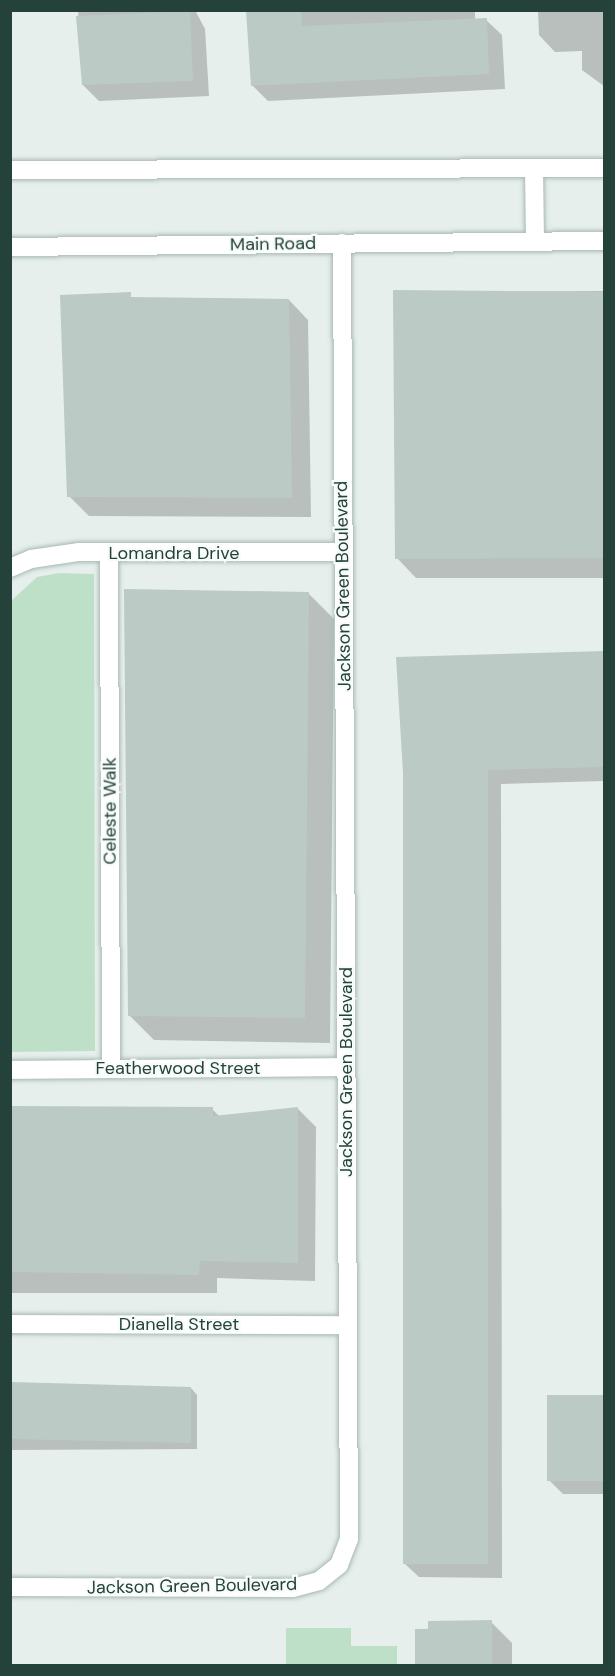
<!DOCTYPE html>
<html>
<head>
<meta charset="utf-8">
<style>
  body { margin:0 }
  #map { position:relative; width:615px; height:1676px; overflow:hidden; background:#e6efeb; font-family:"DM Sans",sans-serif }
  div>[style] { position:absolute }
  .green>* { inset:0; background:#bfe0c8 }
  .shadow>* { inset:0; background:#0003 }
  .building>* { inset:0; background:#bbcac4 }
  .roads { filter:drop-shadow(0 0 2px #a8b8b2) drop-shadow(0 0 2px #a8b8b2) }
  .pedestrian>* { height:18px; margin:-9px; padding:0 9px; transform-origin:9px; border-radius:9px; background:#fff }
  .minor>* { height:18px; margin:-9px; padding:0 9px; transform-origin:9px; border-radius:9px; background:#fff }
  .secondary>* { height:18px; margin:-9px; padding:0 9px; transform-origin:9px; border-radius:9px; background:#fff }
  span { translate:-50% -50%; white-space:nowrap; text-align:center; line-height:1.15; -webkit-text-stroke:4.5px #f7fbf9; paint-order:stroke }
  .street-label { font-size:18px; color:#24423a }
  .frame { position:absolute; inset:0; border:12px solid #24423a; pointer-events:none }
</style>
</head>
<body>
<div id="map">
  <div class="green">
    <div style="clip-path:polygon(59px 573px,94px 574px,95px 1051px,11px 1052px,11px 601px,37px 577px)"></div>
    <div style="clip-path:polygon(286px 1628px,351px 1628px,351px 1646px,397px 1646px,397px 1665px,286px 1665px)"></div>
  </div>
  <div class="shadow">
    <div style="clip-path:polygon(78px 10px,195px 10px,205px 29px,209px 96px,99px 101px,83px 85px)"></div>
    <div style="clip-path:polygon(247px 10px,475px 10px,475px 20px,486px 20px,502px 35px,505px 89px,268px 101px,252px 85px)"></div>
    <div style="clip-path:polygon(538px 10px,604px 10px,604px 86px,582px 70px,582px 51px,555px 52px,539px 35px)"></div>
    <div style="clip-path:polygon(604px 291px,604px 578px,416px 578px,397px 558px,394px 292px)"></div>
    <div style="clip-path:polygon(289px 300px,308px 320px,311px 517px,89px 516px,69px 496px)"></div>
    <div style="clip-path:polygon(309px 594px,334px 619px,330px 1043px,154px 1040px,129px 1015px)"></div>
    <div style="clip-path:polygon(604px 652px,604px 781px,501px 784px,502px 1578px,419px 1577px,404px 1563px,404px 773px,398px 658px)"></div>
    <div style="clip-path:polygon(10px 1109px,212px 1109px,220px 1117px,298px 1109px,316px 1127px,315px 1281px,217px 1278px,217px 1293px,10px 1293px)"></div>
    <div style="clip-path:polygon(10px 1384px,191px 1388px,197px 1395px,197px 1449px,10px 1450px)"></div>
    <div style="clip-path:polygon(548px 1396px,604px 1396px,604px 1539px,604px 1494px,563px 1494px,549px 1480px)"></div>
    <div style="clip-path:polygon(491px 1622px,512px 1643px,512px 1666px,416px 1666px,416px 1630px)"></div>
  </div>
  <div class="building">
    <div style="clip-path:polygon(246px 10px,301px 10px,302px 26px,487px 18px,489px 74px,251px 86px)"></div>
    <div style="clip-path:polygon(190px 11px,193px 81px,82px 85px,76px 16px)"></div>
    <div style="clip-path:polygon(393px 290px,604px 292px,604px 558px,395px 559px)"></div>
    <div style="clip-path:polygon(131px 292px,131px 297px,289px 299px,292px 498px,67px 497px,60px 295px)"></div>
    <div style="clip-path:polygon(124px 589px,309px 592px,305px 1018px,128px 1016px)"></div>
    <div style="clip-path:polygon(604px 651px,604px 767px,488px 770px,488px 1564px,403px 1564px,403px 773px,396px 657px)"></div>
    <div style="clip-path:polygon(10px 1106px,213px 1107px,213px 1116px,298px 1107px,298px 1263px,200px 1261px,199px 1275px,10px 1272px)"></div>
    <div style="clip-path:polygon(10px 1382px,191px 1387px,191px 1443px,10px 1439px)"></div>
    <div style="clip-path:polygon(547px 1395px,604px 1395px,604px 1481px,547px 1481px)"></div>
    <div style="clip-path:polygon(492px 1620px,492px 1665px,415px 1665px,415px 1629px,428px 1629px,428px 1621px)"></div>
  </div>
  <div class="roads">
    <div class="pedestrian">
      <div style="left:109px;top:553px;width:516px;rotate:89.78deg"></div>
    </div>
    <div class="minor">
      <div style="left:10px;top:568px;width:23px;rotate:-23deg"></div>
      <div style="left:31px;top:559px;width:49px;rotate:-8.3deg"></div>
      <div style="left:79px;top:552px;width:262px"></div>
      <div style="left:10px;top:1070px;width:335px;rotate:-0.5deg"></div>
      <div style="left:10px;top:1324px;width:338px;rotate:0.2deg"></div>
      <div style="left:10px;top:1587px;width:283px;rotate:0.2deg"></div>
      <div style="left:293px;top:1588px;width:27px;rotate:-15deg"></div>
      <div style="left:319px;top:1581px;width:26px;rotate:-39deg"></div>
      <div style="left:339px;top:1565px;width:28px;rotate:-69deg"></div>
      <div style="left:349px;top:1539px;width:1296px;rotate:-90.31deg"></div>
    </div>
    <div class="secondary">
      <div style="left:534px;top:169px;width:72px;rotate:89.2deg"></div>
      <div style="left:10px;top:170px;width:594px;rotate:-0.19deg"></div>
      <div style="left:10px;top:247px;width:594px;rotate:-0.58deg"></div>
    </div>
  </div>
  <div class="street-label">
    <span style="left:273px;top:244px;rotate:-1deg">Main Road</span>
    <span style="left:174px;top:553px">Lomandra Drive</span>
    <span style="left:343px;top:586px;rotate:-91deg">Jackson Green Boulevard</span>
    <span style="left:110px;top:811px;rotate:-90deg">Celeste Walk</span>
    <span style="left:178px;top:1068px">Featherwood Street</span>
    <span style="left:346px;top:1072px;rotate:-90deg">Jackson Green Boulevard</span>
    <span style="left:179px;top:1324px">Dianella Street</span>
    <span style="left:192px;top:1586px;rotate:-1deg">Jackson Green Boulevard</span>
  </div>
  <div class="frame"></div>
</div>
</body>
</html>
